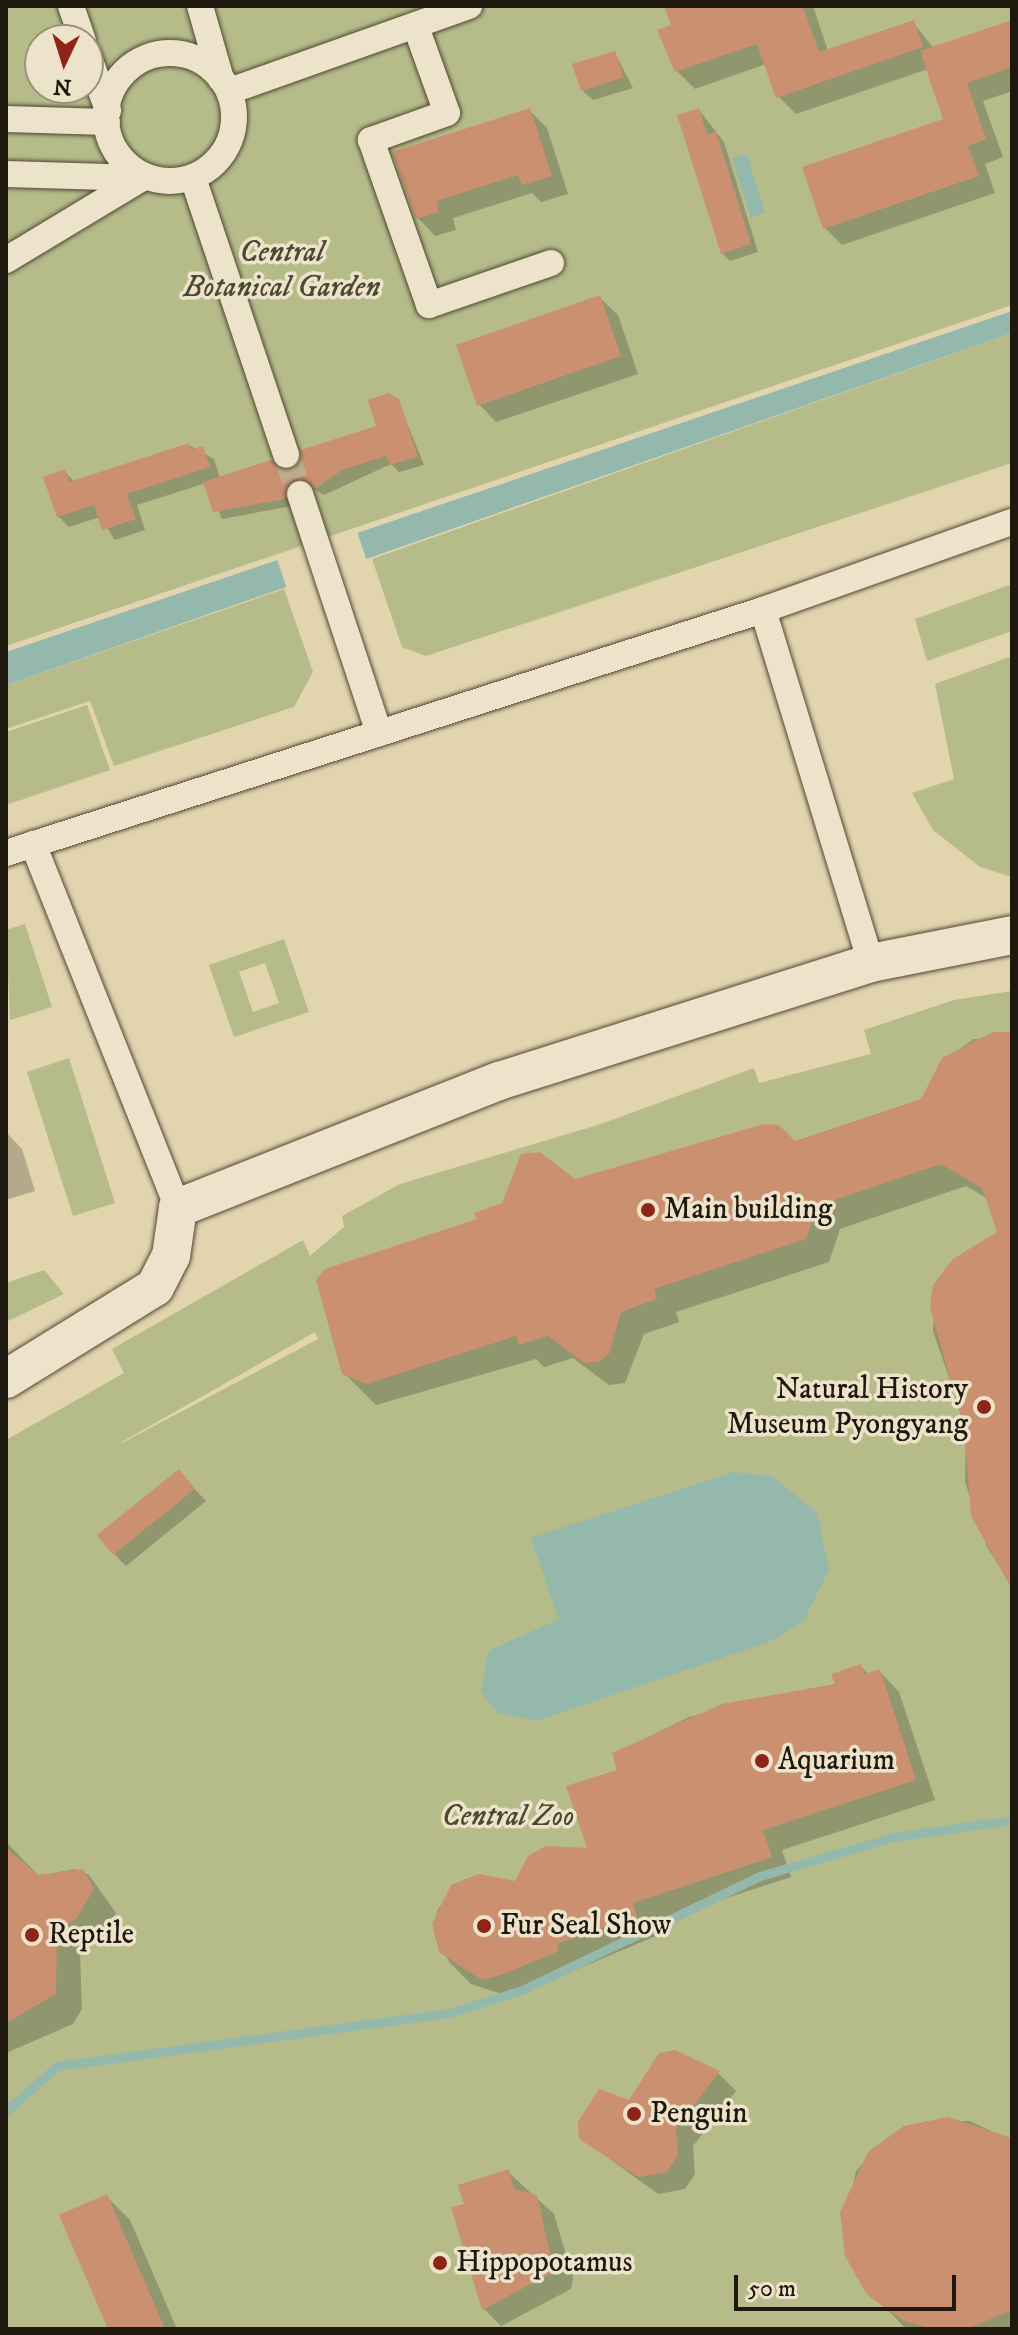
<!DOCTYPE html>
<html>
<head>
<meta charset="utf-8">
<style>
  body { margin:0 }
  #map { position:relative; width:1018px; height:2335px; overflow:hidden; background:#e2d4ae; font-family:"IM FELL DW Pica",serif }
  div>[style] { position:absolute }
  .green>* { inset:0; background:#b5bc89 }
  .water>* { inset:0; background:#95b8ad }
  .pier>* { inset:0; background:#e2d4ae }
  .shadow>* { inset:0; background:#0003 }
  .stream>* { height:9px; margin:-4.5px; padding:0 4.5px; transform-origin:4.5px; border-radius:4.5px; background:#95b8ad }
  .building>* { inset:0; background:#cb906f }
  .street-tunnel>* { height:26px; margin-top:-13px; transform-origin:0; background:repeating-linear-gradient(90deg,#bbae8e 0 26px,transparent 0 39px) }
  .roads { filter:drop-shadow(0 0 2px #504736) drop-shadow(0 0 2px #504736) }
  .street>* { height:26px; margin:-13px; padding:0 13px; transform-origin:13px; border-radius:13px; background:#ece3ca }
  .street>.ring { margin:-13px; padding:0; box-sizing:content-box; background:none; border:26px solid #ece3ca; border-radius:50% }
  .secondary>* { height:38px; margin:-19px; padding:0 19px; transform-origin:19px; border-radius:19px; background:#ece3ca }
  .dots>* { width:22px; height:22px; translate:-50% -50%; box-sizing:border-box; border:4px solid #ece3ca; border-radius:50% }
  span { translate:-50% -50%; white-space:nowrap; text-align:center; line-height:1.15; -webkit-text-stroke:7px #ece3ca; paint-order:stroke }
  .park-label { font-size:30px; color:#4c4933; font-style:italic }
  .poi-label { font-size:30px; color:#1f180e }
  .left { translate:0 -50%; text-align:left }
  .right { translate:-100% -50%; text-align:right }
  .frame { position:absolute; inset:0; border:8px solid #1f180e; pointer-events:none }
  .north { position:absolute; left:24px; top:24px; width:80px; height:80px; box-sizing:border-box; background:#ece3ca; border:2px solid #9a927f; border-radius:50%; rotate:184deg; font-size:22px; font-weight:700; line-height:32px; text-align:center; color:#1f180e }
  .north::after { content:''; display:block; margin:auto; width:28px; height:36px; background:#8f2418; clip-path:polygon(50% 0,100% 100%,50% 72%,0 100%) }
  .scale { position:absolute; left:734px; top:2275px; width:222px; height:36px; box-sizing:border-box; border:4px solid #1f180e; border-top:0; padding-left:10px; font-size:24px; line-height:28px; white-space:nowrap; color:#1f180e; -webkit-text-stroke:6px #ece3ca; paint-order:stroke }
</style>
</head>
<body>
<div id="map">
  <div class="green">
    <div style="clip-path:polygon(evenodd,6px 6px,1012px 6px,1012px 305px,6px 646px,6px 6px,40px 40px,88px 40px,88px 88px,40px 88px,40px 40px)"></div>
    <div style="clip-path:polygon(1012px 333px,1012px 463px,426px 656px,402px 647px,372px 559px)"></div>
    <div style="clip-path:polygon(1012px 584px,1012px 631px,927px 661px,915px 619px)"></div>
    <div style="clip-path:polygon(284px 589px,313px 672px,294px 707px,114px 766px,90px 701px,6px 729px,6px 685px)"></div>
    <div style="clip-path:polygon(1012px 656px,1012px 877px,980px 867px,933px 830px,912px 793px,954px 779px,935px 684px)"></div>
    <div style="clip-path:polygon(87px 705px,110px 770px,6px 805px,6px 732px)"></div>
    <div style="clip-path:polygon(25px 924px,52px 1007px,10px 1020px,6px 930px)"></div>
    <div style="clip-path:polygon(evenodd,284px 939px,309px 1012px,234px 1037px,209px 965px,284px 939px,265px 963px,279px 1003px,253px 1012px,239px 972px,265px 963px)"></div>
    <div style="clip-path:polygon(evenodd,1012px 991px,1012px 2329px,6px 2329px,6px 1440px,124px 1373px,112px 1349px,303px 1240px,310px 1256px,344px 1227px,342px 1216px,400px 1184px,601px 1124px,754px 1068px,759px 1083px,871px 1054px,864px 1030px,954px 1000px,1012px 991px,315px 1332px,318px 1339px,122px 1443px,122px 1442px,315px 1332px)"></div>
    <div style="clip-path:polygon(69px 1058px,115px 1203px,73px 1216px,27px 1072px)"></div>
    <div style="clip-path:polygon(44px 1270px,64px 1294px,6px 1322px,6px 1283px)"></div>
  </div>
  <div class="water">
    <div style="clip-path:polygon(747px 154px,765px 213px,751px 218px,732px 158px)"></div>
    <div style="clip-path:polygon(1012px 311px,1012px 333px,6px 685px,6px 652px)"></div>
    <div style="clip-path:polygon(733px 1472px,772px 1476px,817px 1513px,829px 1569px,804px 1621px,771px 1641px,537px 1721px,497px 1713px,481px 1691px,488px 1651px,559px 1619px,531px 1538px)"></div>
  </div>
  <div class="pier">
    <div style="clip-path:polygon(356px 529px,368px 564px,288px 592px,276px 556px)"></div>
  </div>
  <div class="shadow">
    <div style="clip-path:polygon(669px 6px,813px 6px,828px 51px,913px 22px,934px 49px,1012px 22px,1012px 91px,983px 101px,1003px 157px,985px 164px,995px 193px,842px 245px,825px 228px,946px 120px,928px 69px,796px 114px,778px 96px,766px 64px,695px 89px,677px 71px)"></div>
    <div style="clip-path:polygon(615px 53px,633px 88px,593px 100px,582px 90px)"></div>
    <div style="clip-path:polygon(529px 110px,547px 128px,568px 194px,541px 202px,532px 193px,453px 218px,456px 230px,435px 236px,418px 218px)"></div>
    <div style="clip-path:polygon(699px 110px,724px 142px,758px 252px,730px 261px,722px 253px)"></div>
    <div style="clip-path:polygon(600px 298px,618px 315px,638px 374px,496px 422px,479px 404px)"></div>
    <div style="clip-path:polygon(398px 400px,424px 465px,399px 472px,391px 464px,324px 495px,303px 484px,292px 506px,222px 519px,206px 483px,137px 505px,145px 530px,115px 540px,100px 517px,69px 527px,58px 516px,65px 472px,75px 482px,189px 445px,214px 459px,220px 478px,293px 472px,379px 427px)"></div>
    <div style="clip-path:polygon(974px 1039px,1012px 1039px,1012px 1586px,987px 1547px,965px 1482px,966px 1427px,933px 1331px,935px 1286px,999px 1233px,988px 1199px,966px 1186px,840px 1229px,829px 1262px,676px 1312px,679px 1322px,644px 1334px,625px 1383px,609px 1385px,573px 1358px,544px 1367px,536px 1359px,376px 1405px,344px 1373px,479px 1220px,575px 1181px,795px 1143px,922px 1101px,944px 1060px)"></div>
    <div style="clip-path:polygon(6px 1132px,22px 1149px,35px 1191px,6px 1200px)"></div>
    <div style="clip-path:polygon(179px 1472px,206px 1501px,126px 1566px,114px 1554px)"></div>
    <div style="clip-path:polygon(861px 1666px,869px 1675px,879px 1671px,899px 1692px,935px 1800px,782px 1850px,791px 1877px,651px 1923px,656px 1936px,511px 1997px,471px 1984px,450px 1963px,435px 1938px,437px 1910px,465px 1879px,516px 1883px,590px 1850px,620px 1771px,614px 1754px,689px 1717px,837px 1686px)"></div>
    <div style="clip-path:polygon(6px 1842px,39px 1876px,75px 1869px,89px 1875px,116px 1913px,106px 1933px,80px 1952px,82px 2009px,73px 2024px,6px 2053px)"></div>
    <div style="clip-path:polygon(718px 2073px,736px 2091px,693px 2146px,695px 2174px,685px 2189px,658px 2194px,581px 2138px,630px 2102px)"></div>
    <div style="clip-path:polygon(926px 2121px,970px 2121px,1012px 2141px,1012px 2329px,906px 2329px,856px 2276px,843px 2235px,856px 2171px,886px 2139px)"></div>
    <div style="clip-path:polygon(508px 2172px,554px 2214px,573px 2278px,571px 2289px,501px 2326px,484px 2309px,466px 2205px)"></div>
    <div style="clip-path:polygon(107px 2197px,130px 2220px,177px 2329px,110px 2329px)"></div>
  </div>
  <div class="stream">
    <div style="left:6px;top:2111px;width:68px;rotate:-41.4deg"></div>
    <div style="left:57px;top:2066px;width:396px;rotate:-7.7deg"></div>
    <div style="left:449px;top:2013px;width:77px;rotate:-17.5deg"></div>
    <div style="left:522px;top:1990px;width:264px;rotate:-25.6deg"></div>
    <div style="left:760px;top:1876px;width:139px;rotate:-16.3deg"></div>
    <div style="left:893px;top:1837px;width:120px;rotate:-8.1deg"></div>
  </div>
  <div class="building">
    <div style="clip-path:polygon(664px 6px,803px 6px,819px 52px,914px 20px,923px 47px,776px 98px,757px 44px,675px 72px,657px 30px,671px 25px)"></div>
    <div style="clip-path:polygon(1012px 20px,1012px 67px,967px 83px,986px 139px,968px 146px,979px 176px,823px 229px,802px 167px,943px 119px,920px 51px)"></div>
    <div style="clip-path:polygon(615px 51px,624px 77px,581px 91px,572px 64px)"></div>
    <div style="clip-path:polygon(530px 108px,552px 176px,522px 185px,518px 175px,436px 201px,439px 212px,416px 219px,392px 152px)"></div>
    <div style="clip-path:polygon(699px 108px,707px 134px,716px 132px,751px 244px,721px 254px,677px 115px)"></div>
    <div style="clip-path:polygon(600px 295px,621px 356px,477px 406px,456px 345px)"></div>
    <div style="clip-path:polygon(389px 393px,399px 399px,418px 457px,390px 465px,386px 456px,342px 470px,315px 489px,296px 479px,285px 499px,213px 512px,203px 482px,271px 460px,292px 470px,301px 450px,376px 426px,368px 400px)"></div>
    <div style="clip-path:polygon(189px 443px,191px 450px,203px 446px,210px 467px,127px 494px,136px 519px,102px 530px,94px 505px,57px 517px,43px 477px,65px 469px,69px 482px)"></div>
    <div style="clip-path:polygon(993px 1032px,1012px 1032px,1012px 1589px,971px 1516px,964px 1427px,930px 1308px,933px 1285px,953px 1259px,997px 1232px,982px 1188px,941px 1164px,817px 1206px,806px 1239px,654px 1289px,657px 1299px,621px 1312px,609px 1354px,598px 1362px,584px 1363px,548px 1336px,519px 1345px,516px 1336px,366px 1384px,342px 1374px,316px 1280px,325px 1269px,477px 1219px,474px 1213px,502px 1203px,521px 1154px,540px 1152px,575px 1179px,764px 1124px,779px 1125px,795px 1141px,921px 1099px,942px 1058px)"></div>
    <div style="clip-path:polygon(179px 1469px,195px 1489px,113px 1555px,97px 1535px)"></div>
    <div style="clip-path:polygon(861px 1664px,865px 1674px,880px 1669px,916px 1780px,763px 1830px,772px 1857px,633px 1903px,637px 1916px,557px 1944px,559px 1951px,504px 1974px,482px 1980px,439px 1952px,432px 1924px,451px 1885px,479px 1874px,515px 1881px,528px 1856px,546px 1846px,587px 1848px,566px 1786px,617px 1770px,612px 1753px,722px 1704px,835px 1684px,831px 1674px)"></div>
    <div style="clip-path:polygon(6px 1848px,38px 1875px,83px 1869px,94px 1889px,76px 1919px,57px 1929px,56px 1994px,6px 2023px)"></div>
    <div style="clip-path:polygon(675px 2050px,720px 2071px,676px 2128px,678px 2155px,667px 2172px,638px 2177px,579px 2139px,578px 2122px,599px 2089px,629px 2100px,659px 2053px)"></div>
    <div style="clip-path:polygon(948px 2117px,1012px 2138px,1012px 2310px,969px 2328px,932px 2329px,904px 2321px,867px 2295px,845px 2256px,840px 2212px,868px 2152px,904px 2126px)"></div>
    <div style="clip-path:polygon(509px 2169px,514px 2189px,537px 2195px,554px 2272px,482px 2310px,451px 2207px,464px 2204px,458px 2185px)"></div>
    <div style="clip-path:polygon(107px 2194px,165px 2329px,108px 2329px,59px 2215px)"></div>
  </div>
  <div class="street-tunnel">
    <div style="left:286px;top:455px;width:41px;rotate:70.3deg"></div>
  </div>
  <div class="roads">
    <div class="street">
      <div style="left:71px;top:6px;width:36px;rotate:71deg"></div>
      <div style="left:200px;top:6px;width:76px;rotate:74deg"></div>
      <div style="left:416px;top:27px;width:91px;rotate:70.2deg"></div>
      <div style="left:447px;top:113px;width:81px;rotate:160.4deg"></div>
      <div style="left:371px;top:140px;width:175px;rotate:70.6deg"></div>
      <div style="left:429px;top:305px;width:129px;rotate:-19deg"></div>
      <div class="ring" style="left:106px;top:53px;width:102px;height:102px"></div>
      <div style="left:88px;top:55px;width:59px;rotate:70deg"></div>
      <div style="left:230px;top:91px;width:254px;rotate:-19.6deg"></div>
      <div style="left:6px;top:119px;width:101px;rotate:1.7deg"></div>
      <div style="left:6px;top:174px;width:136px;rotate:1.7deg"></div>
      <div style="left:142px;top:178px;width:159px;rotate:148.9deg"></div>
      <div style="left:193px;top:178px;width:292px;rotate:71.4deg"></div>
      <div style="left:300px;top:494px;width:252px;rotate:71.7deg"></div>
      <div style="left:763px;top:610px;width:369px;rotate:73deg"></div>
      <div style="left:33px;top:844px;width:392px;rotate:68.3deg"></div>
      <div style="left:6px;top:853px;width:795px;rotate:-17.8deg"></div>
      <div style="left:763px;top:610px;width:264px;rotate:-19.5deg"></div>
    </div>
    <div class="secondary">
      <div style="left:6px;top:1379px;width:175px;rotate:-31.7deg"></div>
      <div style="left:155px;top:1287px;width:35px;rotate:-63deg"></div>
      <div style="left:171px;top:1256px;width:49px;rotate:-81.7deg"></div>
      <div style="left:178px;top:1208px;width:345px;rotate:-21.6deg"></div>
      <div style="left:499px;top:1081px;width:390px;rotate:-17.6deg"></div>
      <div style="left:871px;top:963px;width:144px;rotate:-11.2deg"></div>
    </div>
  </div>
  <div class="dots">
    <div style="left:648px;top:1210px;background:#8f2418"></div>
    <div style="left:984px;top:1407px;background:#8f2418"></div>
    <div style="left:762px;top:1761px;background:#8f2418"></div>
    <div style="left:484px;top:1926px;background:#8f2418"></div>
    <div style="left:32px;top:1935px;background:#8f2418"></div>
    <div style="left:634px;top:2114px;background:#8f2418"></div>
    <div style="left:440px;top:2263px;background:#8f2418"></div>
  </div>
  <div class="park-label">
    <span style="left:282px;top:270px">Central<br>Botanical Garden</span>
    <span style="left:508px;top:1817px">Central Zoo</span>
  </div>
  <div class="poi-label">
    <span class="left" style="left:664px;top:1210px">Main building</span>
    <span class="right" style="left:968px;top:1407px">Natural History<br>Museum Pyongyang</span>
    <span class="left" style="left:778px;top:1761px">Aquarium</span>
    <span class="left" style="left:500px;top:1926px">Fur Seal Show</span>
    <span class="left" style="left:48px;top:1935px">Reptile</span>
    <span class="left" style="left:650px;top:2114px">Penguin</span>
    <span class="left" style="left:456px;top:2263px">Hippopotamus</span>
  </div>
  <div class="frame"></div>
  <div class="north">N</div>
  <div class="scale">50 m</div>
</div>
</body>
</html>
